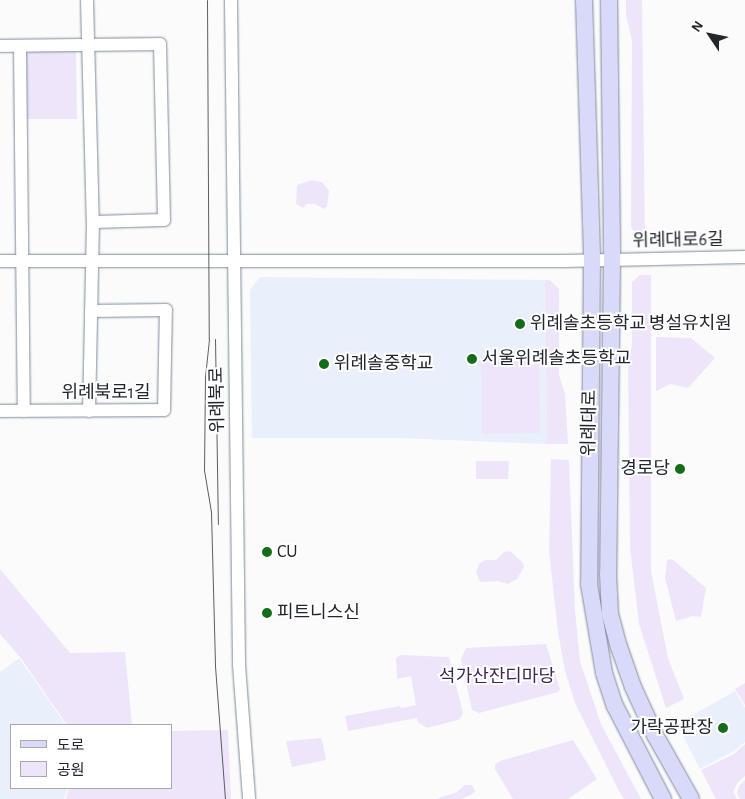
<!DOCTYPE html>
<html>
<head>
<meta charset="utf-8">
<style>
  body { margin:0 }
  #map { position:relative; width:745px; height:799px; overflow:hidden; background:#fbfbfb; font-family:"Alegreya Sans","Noto Sans KR",sans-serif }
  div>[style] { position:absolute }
  .built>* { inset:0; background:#e9f0fb }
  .green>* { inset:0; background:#eee5fa }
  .roads { filter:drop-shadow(0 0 1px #7e8a9c) drop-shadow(0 0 1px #7e8a9c) }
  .minor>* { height:12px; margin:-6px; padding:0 6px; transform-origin:6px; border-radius:6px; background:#fff }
  .major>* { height:16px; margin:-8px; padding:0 8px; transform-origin:8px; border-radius:8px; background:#d9daf9 }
  .tram>* { height:1px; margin:-0.5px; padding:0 0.5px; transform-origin:0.5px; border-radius:0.5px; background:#5a5e63 }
  .dots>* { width:14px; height:14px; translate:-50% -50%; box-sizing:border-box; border:2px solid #fff; border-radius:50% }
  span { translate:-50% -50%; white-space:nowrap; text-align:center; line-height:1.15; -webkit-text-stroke:4px #fff; paint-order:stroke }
  .street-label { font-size:18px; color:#22272e }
  .poi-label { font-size:18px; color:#22272e }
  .left { translate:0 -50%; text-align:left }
  .right { translate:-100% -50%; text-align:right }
  .park-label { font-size:18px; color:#3e2755 }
  .legend { position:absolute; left:10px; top:724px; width:162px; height:65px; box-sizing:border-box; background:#fff; border:1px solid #a7a9ab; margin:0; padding:6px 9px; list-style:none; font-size:15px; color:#22272e }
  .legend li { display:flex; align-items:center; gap:10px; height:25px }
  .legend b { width:25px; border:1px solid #a7a9ab }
  .north { position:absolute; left:685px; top:10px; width:50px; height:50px; -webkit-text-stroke:4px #fff; paint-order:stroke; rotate:304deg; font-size:14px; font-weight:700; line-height:20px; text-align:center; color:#22272e }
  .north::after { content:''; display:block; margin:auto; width:18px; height:22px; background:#22272e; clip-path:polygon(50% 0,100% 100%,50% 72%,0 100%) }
</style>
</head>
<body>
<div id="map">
  <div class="built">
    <div style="clip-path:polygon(260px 277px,545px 280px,547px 444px,398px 438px,252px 438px,250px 290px)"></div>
    <div style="clip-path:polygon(19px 658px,66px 725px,11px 725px,11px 788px,68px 788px,64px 799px,0 799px,0 672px)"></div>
    <div style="clip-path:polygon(735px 691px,745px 708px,745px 742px,734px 751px,700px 769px,677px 724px)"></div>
  </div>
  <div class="green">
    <div style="clip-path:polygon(626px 0,642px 0,645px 241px,631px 228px,632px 41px,626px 15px)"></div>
    <div style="clip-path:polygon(70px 48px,76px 52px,77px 119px,26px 119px,25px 56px,30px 49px)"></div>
    <div style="clip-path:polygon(312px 180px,322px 182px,329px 191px,327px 206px,324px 209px,315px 204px,307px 204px,303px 208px,296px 204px,297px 185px)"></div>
    <div style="clip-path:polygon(640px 275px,651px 275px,651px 571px,668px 658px,684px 699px,666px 708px,639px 624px,630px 548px,628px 361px,632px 346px,632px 282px)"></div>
    <div style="clip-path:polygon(545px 280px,550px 280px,559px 289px,559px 375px,565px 394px,568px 444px,547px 444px)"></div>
    <div style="clip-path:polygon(656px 337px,691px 338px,715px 358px,688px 388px,670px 384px,656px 391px)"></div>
    <div style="clip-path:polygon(539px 356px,540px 433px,482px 434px,481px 357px)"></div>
    <div style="clip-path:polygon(551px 459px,569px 460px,575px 610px,580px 661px,601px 724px,641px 799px,624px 799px,620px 793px,575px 703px,565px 671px,558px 632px,549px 551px)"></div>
    <div style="clip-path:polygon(476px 461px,509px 461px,508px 479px,476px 479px)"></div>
    <div style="clip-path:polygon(510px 551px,523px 563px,524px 567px,517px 579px,508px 584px,497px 581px,480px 582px,476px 572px,479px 564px,485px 560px,496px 560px,504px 552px)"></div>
    <div style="clip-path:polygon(672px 559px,706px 588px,701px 617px,693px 616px,676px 621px,665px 578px,667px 560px)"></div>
    <div style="clip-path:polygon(0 569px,70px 653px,125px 652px,132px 725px,67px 725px,20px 657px,0 634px)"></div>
    <div style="clip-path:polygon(546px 644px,560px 689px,558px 692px,479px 713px,472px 710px,461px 659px,466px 648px)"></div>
    <div style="clip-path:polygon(400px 655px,449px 657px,463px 713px,461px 717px,458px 720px,427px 728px,418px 722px,417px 718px,348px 731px,345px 716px,400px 706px,401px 708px,416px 705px,411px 676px,397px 679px,396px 658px)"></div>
    <div style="clip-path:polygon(745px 683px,745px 705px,735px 689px)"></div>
    <div style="clip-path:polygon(228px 730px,231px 799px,66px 799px,69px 788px,171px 788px,171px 731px)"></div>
    <div style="clip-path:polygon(320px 738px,322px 740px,326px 760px,292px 767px,286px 741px)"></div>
    <div style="clip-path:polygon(573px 740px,597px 779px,568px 799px,513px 799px,495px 769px,495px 764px,500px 761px)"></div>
    <div style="clip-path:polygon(745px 744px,745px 776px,738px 782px,733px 792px,737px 799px,716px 799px,701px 770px,734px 754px)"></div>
    <div style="clip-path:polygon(745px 780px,745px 799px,740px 799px,737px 794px,739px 786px)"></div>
    <div style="clip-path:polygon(465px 785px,472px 785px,475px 791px,471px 795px,460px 799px,436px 799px,457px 792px)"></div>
  </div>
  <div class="roads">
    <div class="minor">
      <div style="left:87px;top:0;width:222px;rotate:88.5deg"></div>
      <div style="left:93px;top:222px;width:189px;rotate:91.2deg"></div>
      <div style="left:231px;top:0;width:665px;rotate:89.31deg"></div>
      <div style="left:239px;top:665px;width:134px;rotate:85.7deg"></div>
      <div style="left:0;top:46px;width:160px;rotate:-0.7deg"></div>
      <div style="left:160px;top:44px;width:176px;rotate:88.7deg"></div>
      <div style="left:164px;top:220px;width:71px;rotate:178.4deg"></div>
      <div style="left:20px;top:46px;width:365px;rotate:89.4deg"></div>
      <div style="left:0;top:261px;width:565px"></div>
      <div style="left:565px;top:261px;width:180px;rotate:-1.3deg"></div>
      <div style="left:0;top:411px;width:164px;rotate:-0.3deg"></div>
      <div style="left:164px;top:410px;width:100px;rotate:-88.9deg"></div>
      <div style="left:166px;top:310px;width:75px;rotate:179.2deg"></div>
    </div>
    <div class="major">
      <div style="left:584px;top:0;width:260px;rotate:88.2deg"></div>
      <div style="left:592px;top:260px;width:324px;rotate:90.5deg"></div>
      <div style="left:589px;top:584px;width:90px;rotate:80.4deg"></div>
      <div style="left:604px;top:673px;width:35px;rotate:72deg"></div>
      <div style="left:615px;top:706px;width:105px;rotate:62.7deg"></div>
      <div style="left:609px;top:0;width:260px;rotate:89.3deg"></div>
      <div style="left:612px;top:260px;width:314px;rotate:90.7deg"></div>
      <div style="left:608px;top:574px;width:40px;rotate:87.1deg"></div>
      <div style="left:610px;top:614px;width:34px;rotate:75deg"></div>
      <div style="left:619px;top:647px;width:42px;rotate:70.7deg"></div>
      <div style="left:633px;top:687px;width:53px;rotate:65.4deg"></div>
      <div style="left:655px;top:735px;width:73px;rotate:60.6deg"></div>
    </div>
  </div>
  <div class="tram">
    <div style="left:207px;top:0;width:339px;rotate:89.7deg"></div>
    <div style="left:209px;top:339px;width:37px;rotate:96deg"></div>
    <div style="left:205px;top:376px;width:94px;rotate:90.6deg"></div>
    <div style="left:204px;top:470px;width:43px;rotate:80.5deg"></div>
    <div style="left:211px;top:512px;width:154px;rotate:88.5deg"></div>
    <div style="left:215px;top:666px;width:133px;rotate:85.7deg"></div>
    <div style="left:215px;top:339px;width:185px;rotate:89.1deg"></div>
  </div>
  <div class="dots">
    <div style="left:520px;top:324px;background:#146d18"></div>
    <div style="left:472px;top:359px;background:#146d18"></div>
    <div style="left:324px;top:364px;background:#146d18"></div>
    <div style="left:680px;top:469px;background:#146d18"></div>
    <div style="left:267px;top:552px;background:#146d18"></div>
    <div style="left:267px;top:613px;background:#146d18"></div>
    <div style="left:723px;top:728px;background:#146d18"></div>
  </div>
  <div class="street-label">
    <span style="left:678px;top:241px;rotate:-1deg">위례대로6길</span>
    <span style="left:106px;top:393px">위례북로1길</span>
    <span style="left:218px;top:400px;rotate:-91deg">위례북로</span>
    <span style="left:590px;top:423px;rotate:-89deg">위례대로</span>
  </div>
  <div class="poi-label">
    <span class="left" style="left:530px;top:324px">위례솔초등학교 병설유치원</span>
    <span class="left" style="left:482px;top:359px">서울위례솔초등학교</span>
    <span class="left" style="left:334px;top:364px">위례솔중학교</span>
    <span class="right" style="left:670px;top:469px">경로당</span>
    <span class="left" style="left:277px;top:552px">CU</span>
    <span class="left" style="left:277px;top:613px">피트니스신</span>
    <span class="right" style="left:713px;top:728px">가락공판장</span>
  </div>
  <div class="park-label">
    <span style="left:497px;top:677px">석가산잔디마당</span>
  </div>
  <ul class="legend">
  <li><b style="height:6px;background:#d9daf9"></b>도로</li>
  <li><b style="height:14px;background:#eee5fa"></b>공원</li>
  </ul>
  <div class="north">N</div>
</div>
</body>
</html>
